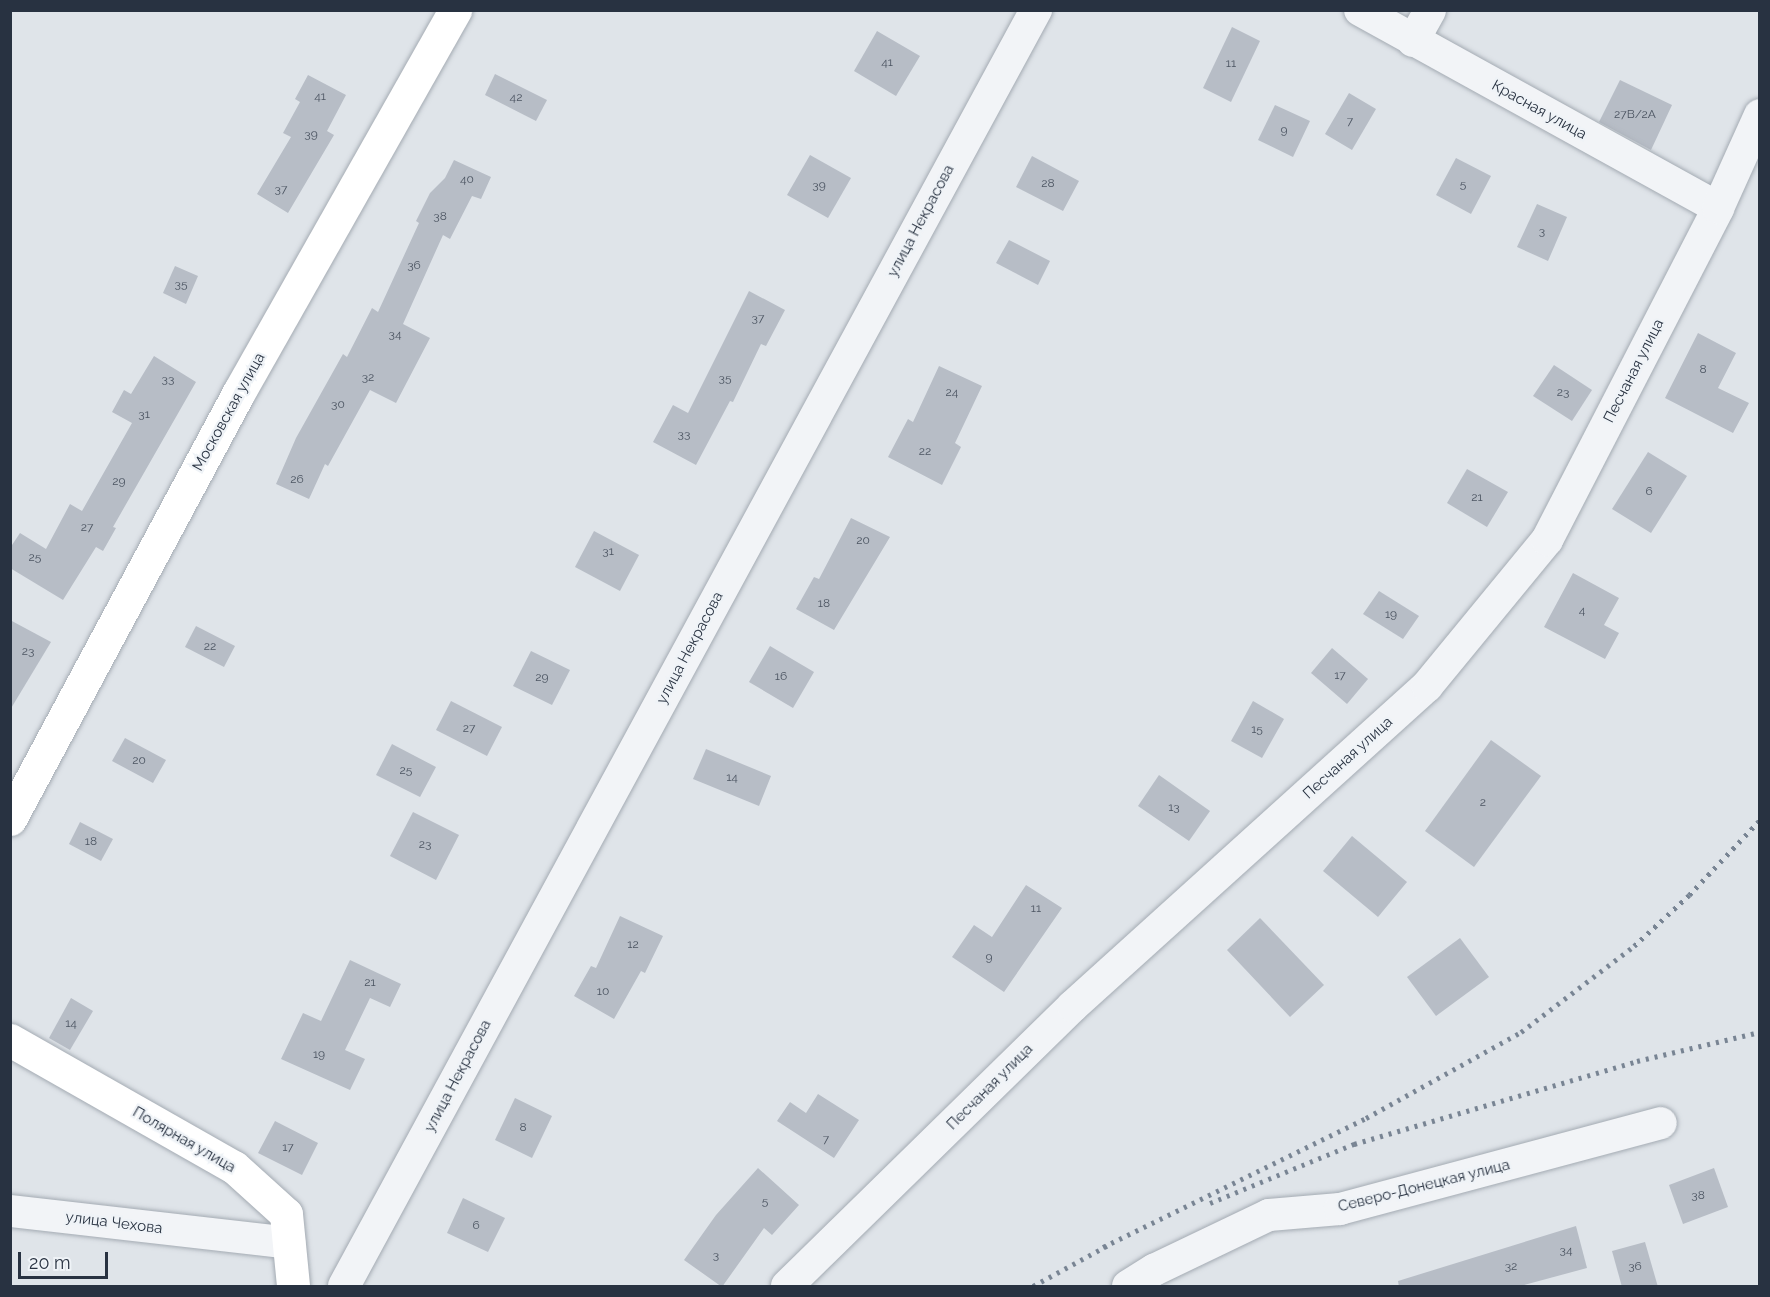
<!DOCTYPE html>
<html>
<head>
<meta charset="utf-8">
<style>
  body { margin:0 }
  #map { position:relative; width:1770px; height:1297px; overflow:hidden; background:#dfe4e9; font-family:Raleway,sans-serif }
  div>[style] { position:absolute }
  .building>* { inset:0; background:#b7bdc6 }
  .roads { filter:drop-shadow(0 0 2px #a4abb3) drop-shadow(0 0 2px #a4abb3) }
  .minor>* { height:32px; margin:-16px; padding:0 16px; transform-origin:16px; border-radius:16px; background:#f2f4f7 }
  .secondary>* { height:33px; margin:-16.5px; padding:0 16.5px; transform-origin:16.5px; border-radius:16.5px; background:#fff }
  .rail>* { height:4.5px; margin-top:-2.25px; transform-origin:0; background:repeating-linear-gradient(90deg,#788493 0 3px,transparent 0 9px) }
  span { translate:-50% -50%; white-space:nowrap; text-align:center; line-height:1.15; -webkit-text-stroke:4.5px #eff3f7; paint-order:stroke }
  .number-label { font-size:12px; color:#4c5562 }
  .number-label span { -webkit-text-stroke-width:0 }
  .street-label { font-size:15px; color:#283241 }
  .frame { position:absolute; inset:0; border:12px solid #283241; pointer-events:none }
  .scale { position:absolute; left:18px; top:1252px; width:90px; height:27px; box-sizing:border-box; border:3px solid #283241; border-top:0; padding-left:8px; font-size:18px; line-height:21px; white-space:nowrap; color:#283241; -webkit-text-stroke:4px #eff3f7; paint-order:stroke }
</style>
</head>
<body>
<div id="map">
  <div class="building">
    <div style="clip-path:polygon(1232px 27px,1260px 41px,1231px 102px,1203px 88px)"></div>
    <div style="clip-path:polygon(877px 31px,920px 56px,896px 96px,854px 71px)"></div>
    <div style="clip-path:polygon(495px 74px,547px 100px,536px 121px,485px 95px)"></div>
    <div style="clip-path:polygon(308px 75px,346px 95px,327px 131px,334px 135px,288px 213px,257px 194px,291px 137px,283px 133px,300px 102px,295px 99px)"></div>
    <div style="clip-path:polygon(1620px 80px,1672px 105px,1651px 150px,1599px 122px)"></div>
    <div style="clip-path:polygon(1349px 93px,1376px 109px,1352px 150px,1325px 134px)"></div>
    <div style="clip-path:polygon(1275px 105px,1310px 121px,1293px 157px,1258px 140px)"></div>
    <div style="clip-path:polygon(810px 155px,851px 178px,828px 218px,787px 195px)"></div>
    <div style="clip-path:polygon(1032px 156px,1079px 181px,1063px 211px,1016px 187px)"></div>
    <div style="clip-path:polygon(1456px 158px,1491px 176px,1471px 214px,1436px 195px)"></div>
    <div style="clip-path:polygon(454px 160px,491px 177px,481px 199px,472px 196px,450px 239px,443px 235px,403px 324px,430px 338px,396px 403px,370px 390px,328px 466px,325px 464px,309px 499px,276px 484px,296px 438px,343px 354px,347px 357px,372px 308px,378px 312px,419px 223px,416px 221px,430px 193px,445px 178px)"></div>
    <div style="clip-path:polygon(1537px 204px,1567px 217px,1548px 261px,1517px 247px)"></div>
    <div style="clip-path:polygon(1009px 240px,1050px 261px,1038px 285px,996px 263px)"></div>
    <div style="clip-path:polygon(175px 266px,198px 276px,186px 304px,163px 293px)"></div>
    <div style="clip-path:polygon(749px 291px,785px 310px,766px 346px,761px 344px,733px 402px,730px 401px,696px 465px,653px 442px,673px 405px,688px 413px)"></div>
    <div style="clip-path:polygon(1698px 333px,1736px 353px,1718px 388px,1749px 403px,1733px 433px,1665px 398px)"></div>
    <div style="clip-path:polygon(154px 356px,196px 382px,113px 527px,116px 528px,103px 551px,96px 547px,63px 600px,10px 568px,10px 548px,20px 533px,46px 549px,70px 504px,82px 511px,132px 423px,112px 412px,124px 390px,131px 394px)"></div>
    <div style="clip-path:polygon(1554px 365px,1592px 390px,1572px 421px,1533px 396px)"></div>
    <div style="clip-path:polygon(939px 366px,982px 386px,955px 443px,961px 447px,942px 485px,888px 457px,908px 419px,913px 422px)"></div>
    <div style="clip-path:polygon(1648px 452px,1687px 476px,1651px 533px,1612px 509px)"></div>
    <div style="clip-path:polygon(1467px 469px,1508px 492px,1487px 527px,1447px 503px)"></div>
    <div style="clip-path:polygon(851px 518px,890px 537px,834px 630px,796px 609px,814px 577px,819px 579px)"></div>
    <div style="clip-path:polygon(594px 531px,639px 555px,620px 591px,575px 567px)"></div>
    <div style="clip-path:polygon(1573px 573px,1619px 598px,1604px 625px,1619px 633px,1605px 659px,1544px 627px)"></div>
    <div style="clip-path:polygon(1379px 591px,1419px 616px,1403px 639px,1363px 614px)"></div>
    <div style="clip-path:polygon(10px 620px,51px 642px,10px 710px)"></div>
    <div style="clip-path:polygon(196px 626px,235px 646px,224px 667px,185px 647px)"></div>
    <div style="clip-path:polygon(770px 646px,814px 672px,793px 708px,749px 682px)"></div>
    <div style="clip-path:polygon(1332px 648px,1368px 679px,1347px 704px,1311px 673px)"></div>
    <div style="clip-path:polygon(531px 651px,570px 670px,552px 705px,513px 686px)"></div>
    <div style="clip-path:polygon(451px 701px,502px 727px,487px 756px,436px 730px)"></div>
    <div style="clip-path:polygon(1253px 701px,1284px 719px,1262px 758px,1231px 741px)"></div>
    <div style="clip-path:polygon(125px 738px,166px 760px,153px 783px,112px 761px)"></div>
    <div style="clip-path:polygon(1491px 740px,1541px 776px,1474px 867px,1425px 831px)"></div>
    <div style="clip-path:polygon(392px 744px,436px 767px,420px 797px,376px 775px)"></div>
    <div style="clip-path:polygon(706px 749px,771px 776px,759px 806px,693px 779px)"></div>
    <div style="clip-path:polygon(1159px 775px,1210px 811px,1189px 841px,1138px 806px)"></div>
    <div style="clip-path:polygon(413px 812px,459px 835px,436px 880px,390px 856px)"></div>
    <div style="clip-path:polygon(80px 822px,113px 839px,101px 861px,69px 844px)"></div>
    <div style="clip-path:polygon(1352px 836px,1407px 882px,1378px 917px,1323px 871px)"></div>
    <div style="clip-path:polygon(1026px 885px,1062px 908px,1004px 992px,952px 957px,974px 925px,992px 937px)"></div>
    <div style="clip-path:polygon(620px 916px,663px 936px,645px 973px,641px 971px,614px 1019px,574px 996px,591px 966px,596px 968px)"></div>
    <div style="clip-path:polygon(1260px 918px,1324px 985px,1290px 1017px,1227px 950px)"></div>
    <div style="clip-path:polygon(1460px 938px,1489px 977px,1436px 1016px,1407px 977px)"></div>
    <div style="clip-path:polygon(350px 960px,401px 984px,390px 1007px,370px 998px,345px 1050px,365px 1059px,350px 1090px,281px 1059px,303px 1013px,321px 1021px)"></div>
    <div style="clip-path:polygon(71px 998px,93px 1011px,70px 1050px,49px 1038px)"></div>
    <div style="clip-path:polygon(818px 1094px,859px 1120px,834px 1158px,777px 1121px,790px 1102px,806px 1113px)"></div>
    <div style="clip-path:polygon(515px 1098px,552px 1116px,532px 1158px,495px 1140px)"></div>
    <div style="clip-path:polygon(275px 1121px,318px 1143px,302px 1175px,258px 1153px)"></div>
    <div style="clip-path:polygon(758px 1168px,799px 1205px,772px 1235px,764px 1228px,722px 1287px,684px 1260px,716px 1215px)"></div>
    <div style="clip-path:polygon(1714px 1168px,1728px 1207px,1683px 1224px,1669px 1185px)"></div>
    <div style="clip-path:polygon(463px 1198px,505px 1218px,488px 1252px,447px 1233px)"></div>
    <div style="clip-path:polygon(1576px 1226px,1587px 1268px,1517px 1287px,1399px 1287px,1398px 1281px)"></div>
    <div style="clip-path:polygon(1645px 1242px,1658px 1287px,1622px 1287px,1612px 1251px)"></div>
  </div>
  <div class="roads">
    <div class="minor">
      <div style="left:1360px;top:10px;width:409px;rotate:28.9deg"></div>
      <div style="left:1413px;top:41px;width:35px;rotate:-61deg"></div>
      <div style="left:10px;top:1211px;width:281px;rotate:6.5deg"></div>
      <div style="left:344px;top:1286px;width:1452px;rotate:-61.53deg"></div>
      <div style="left:787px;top:1286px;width:400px;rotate:-44.4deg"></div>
      <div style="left:1073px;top:1006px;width:477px;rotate:-42.1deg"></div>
      <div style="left:1427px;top:686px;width:189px;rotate:-50.6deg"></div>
      <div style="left:1547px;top:540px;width:373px;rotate:-62.7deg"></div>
      <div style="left:1718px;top:208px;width:102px;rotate:-65.7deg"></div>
      <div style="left:1128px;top:1286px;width:31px;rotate:-32deg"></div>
      <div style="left:1154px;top:1270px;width:127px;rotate:-25.6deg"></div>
      <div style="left:1269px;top:1215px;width:71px;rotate:-4.8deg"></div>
      <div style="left:1340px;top:1209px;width:332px;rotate:-15deg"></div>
    </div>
    <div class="secondary">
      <div style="left:10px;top:819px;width:485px;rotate:-61.8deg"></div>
      <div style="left:239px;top:392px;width:439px;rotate:-60.5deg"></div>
      <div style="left:10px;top:1040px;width:257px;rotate:29.6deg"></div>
      <div style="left:234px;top:1167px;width:70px;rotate:42.1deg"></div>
      <div style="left:286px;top:1214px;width:72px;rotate:84.4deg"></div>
    </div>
  </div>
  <div class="rail">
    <div style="left:1210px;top:1203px;width:156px;rotate:-22.3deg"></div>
    <div style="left:1354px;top:1144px;width:295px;rotate:-16.3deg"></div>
    <div style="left:1637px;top:1061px;width:126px;rotate:-13.3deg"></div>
    <div style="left:1103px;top:1247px;width:293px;rotate:-26.1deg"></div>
    <div style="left:1366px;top:1118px;width:177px;rotate:-29deg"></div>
    <div style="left:1521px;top:1032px;width:142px;rotate:-37.3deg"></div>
    <div style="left:1634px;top:946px;width:75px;rotate:-42.8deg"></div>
    <div style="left:1689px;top:895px;width:103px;rotate:-46.6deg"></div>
    <div style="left:1033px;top:1286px;width:88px;rotate:-28.6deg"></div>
  </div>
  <div class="number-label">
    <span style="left:887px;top:63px">41</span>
    <span style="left:1231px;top:64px">11</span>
    <span style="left:320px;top:97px">41</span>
    <span style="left:516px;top:98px">42</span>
    <span style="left:1635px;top:115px">27В/2А</span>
    <span style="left:1350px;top:122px">7</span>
    <span style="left:1284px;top:131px">9</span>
    <span style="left:311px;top:135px">39</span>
    <span style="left:467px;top:180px">40</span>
    <span style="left:1048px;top:184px">28</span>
    <span style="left:1463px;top:185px">5</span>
    <span style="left:819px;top:186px">39</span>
    <span style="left:281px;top:190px">37</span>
    <span style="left:440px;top:217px">38</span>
    <span style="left:1542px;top:232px">3</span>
    <span style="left:414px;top:266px">36</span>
    <span style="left:181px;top:285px">35</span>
    <span style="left:758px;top:319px">37</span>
    <span style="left:395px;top:335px">34</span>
    <span style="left:1703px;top:370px">8</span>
    <span style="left:368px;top:378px">32</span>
    <span style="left:725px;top:379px">35</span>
    <span style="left:168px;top:380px">33</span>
    <span style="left:952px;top:393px">24</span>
    <span style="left:1563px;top:393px">23</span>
    <span style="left:338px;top:405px">30</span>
    <span style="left:144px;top:415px">31</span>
    <span style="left:684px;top:435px">33</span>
    <span style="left:925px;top:452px">22</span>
    <span style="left:297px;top:480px">26</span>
    <span style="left:119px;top:482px">29</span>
    <span style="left:1649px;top:492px">6</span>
    <span style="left:1477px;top:498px">21</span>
    <span style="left:87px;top:528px">27</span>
    <span style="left:863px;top:541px">20</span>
    <span style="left:608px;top:552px">31</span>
    <span style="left:35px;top:558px">25</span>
    <span style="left:824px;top:604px">18</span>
    <span style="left:1582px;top:611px">4</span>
    <span style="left:1391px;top:615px">19</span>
    <span style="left:210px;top:647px">22</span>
    <span style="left:28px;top:652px">23</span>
    <span style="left:1340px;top:676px">17</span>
    <span style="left:781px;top:677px">16</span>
    <span style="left:542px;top:678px">29</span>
    <span style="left:469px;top:729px">27</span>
    <span style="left:1257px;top:730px">15</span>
    <span style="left:139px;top:761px">20</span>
    <span style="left:406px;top:771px">25</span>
    <span style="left:732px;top:778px">14</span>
    <span style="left:1483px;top:803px">2</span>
    <span style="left:1174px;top:808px">13</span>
    <span style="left:91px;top:842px">18</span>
    <span style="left:425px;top:845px">23</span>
    <span style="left:1036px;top:909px">11</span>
    <span style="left:633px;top:945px">12</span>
    <span style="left:989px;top:958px">9</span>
    <span style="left:370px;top:983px">21</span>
    <span style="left:603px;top:992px">10</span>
    <span style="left:71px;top:1024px">14</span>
    <span style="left:319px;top:1055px">19</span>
    <span style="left:523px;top:1128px">8</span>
    <span style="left:826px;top:1140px">7</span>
    <span style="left:288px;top:1148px">17</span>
    <span style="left:1698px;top:1196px">38</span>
    <span style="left:765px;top:1202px">5</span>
    <span style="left:476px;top:1226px">6</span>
    <span style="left:1566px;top:1251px">34</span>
    <span style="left:716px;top:1256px">3</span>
    <span style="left:1511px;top:1267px">32</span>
    <span style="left:1635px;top:1267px">36</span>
  </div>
  <div class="street-label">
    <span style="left:1539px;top:110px;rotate:29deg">Красная улица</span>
    <span style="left:921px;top:221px;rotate:-62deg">улица Некрасова</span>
    <span style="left:1634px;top:371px;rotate:-63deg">Песчаная улица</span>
    <span style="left:229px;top:412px;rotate:-61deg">Московская улица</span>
    <span style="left:690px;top:648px;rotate:-62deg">улица Некрасова</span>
    <span style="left:1348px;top:758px;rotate:-42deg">Песчаная улица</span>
    <span style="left:458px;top:1076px;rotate:-62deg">улица Некрасова</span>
    <span style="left:990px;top:1087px;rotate:-45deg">Песчаная улица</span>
    <span style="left:184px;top:1140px;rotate:30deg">Полярная улица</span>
    <span style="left:1424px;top:1186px;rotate:-14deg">Северо-Донецкая улица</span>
    <span style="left:114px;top:1223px;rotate:7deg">улица Чехова</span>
  </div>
  <div class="frame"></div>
  <div class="scale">20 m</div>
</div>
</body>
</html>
